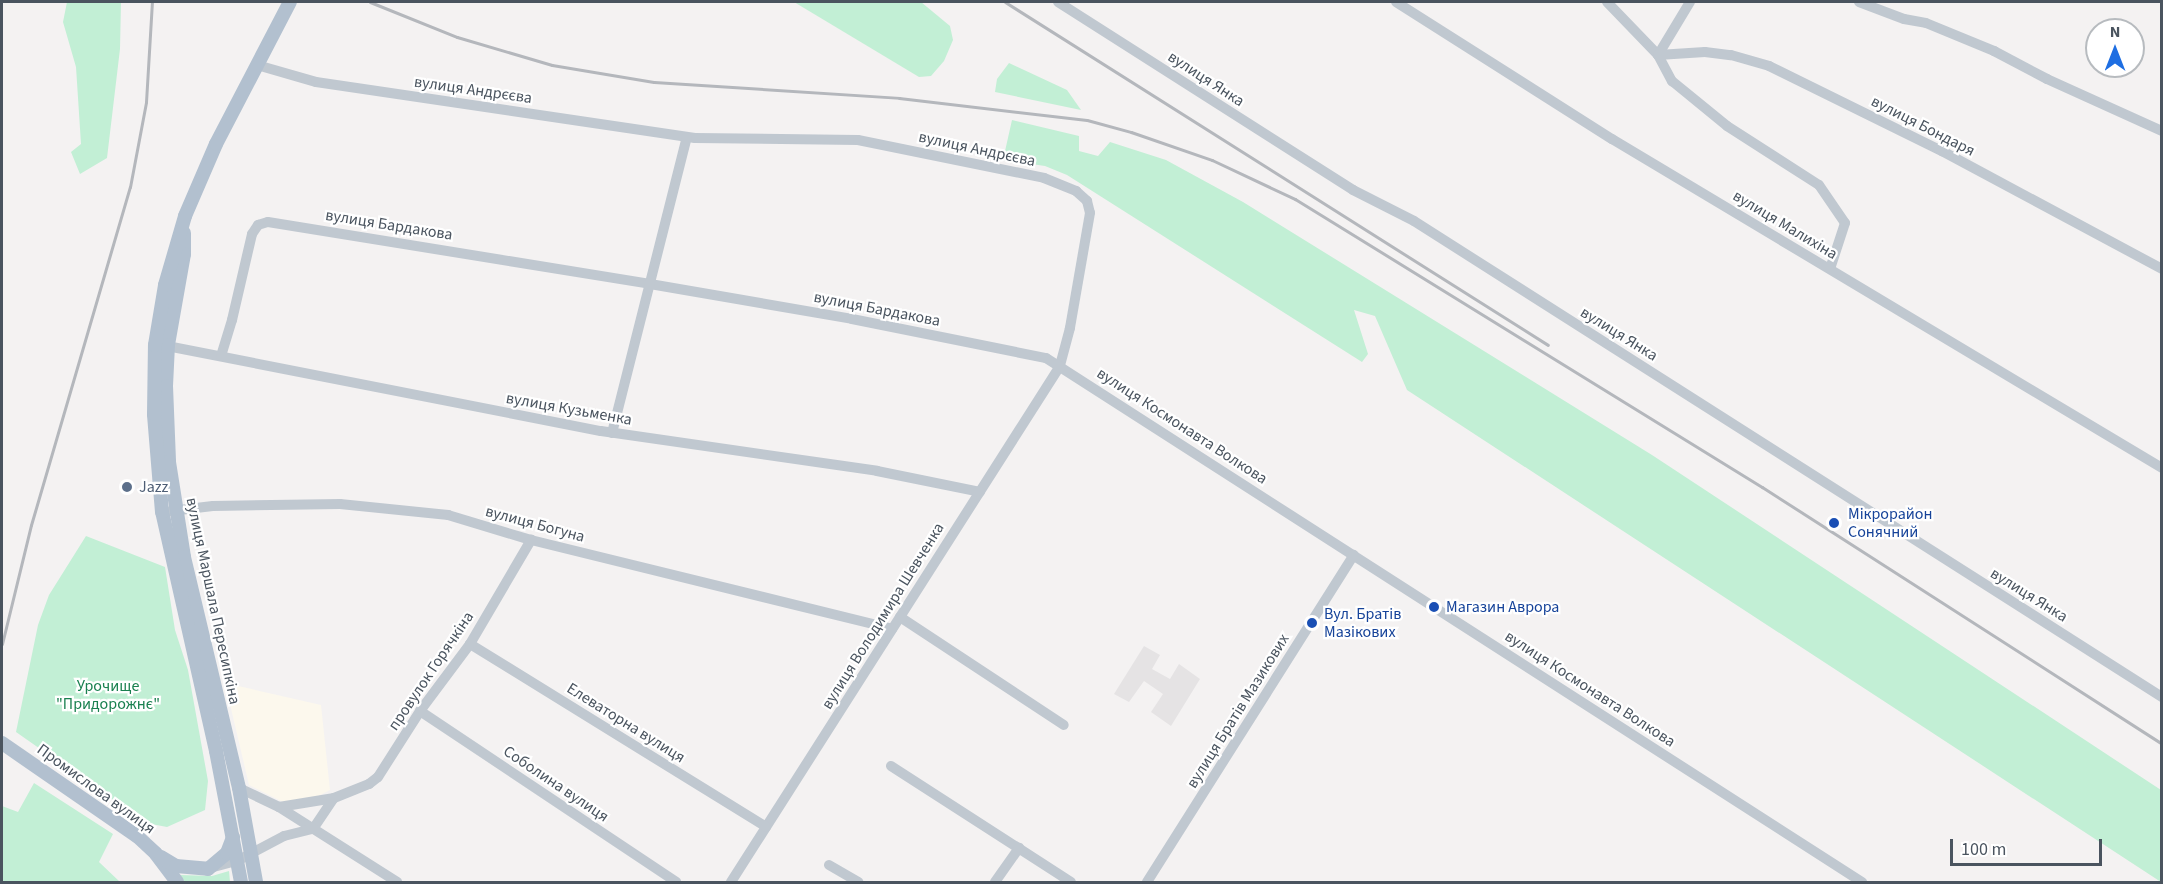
<!DOCTYPE html>
<html>
<head>
<meta charset="utf-8">
<style>
  body { margin:0 }
  #map { position:relative; width:2163px; height:884px; overflow:hidden; background:#f4f2f2; font-family:"Source Sans 3",sans-serif }
  div>[style] { position:absolute }
  .commercial>* { inset:0; background:#fcf8ed }
  .education>* { inset:0; background:#e5e3e4 }
  .green>* { inset:0; background:#c2efd5 }
  .minor>* { height:10px; margin:-5px; padding:0 5px; transform-origin:5px; border-radius:5px; background:#c0c8d0 }
  .major>* { height:14px; margin:-7px; padding:0 7px; transform-origin:7px; border-radius:7px; background:#b2c0cf }
  .rail>* { height:3px; margin:-1.5px; padding:0 1.5px; transform-origin:1.5px; border-radius:1.5px; background:#b4b7bc }
  .dots>* { width:16px; height:16px; translate:-50% -50%; box-sizing:border-box; border:3px solid #fff; border-radius:50% }
  span { translate:-50% -50%; white-space:nowrap; text-align:center; line-height:1.15; -webkit-text-stroke:4.5px #fff; paint-order:stroke }
  .street-label { font-size:16px; color:#4a545f }
  .service-label { font-size:16px; color:#4e5e75 }
  .left { translate:0 -50%; text-align:left }
  .transit-label { font-size:16px; color:#164399 }
  .park-label { font-size:16px; color:#1a8150 }
  .frame { position:absolute; inset:0; border:3px solid #4a545f; pointer-events:none }
  .north { position:absolute; left:2085px; top:18px; width:60px; height:60px; box-sizing:border-box; background:#fff; border:2px solid #b7bbbf; border-radius:50%; rotate:0deg; font-size:16px; font-weight:700; line-height:24px; text-align:center; color:#4a545f }
  .north::after { content:''; display:block; margin:auto; width:21px; height:27px; background:#1e6ee2; clip-path:polygon(50% 0,100% 100%,50% 72%,0 100%) }
  .scale { position:absolute; left:1950px; top:839px; width:152px; height:27px; box-sizing:border-box; border:3px solid #4a545f; border-top:0; padding-left:8px; font-size:18px; line-height:21px; white-space:nowrap; color:#4a545f; -webkit-text-stroke:4px #fff; paint-order:stroke }
</style>
</head>
<body>
<div id="map">
  <div class="commercial">
    <div style="clip-path:polygon(225px 683px,321px 705px,330px 790px,295px 808px,249px 785px)"></div>
  </div>
  <div class="education">
    <div style="clip-path:polygon(1144px 646px,1160px 655px,1152px 669px,1170px 679px,1179px 664px,1200px 679px,1171px 726px,1151px 712px,1163px 694px,1144px 681px,1129px 702px,1114px 694px)"></div>
  </div>
  <div class="green">
    <div style="clip-path:polygon(67px 2px,121px 2px,120px 49px,107px 158px,80px 174px,71px 152px,81px 144px,76px 67px,63px 22px)"></div>
    <div style="clip-path:polygon(794px 2px,921px 2px,950px 26px,953px 40px,944px 61px,931px 76px,919px 77px)"></div>
    <div style="clip-path:polygon(1009px 63px,1067px 90px,1081px 110px,995px 92px,997px 79px)"></div>
    <div style="clip-path:polygon(1012px 120px,1079px 136px,1079px 151px,1098px 156px,1110px 142px,1166px 160px,1243px 202px,1652px 455px,2161px 790px,2161px 882px,1407px 390px,1375px 316px,1354px 310px,1368px 354px,1362px 362px,1067px 175px,1045px 166px,1003px 160px)"></div>
    <div style="clip-path:polygon(86px 536px,165px 567px,175px 630px,188px 670px,208px 781px,205px 810px,167px 827px,146px 823px,16px 732px,38px 625px,49px 595px)"></div>
    <div style="clip-path:polygon(34px 783px,113px 834px,99px 862px,120px 882px,2px 882px,2px 806px,18px 812px)"></div>
    <div style="clip-path:polygon(229px 871px,230px 882px,185px 882px,180px 875px,212px 876px)"></div>
  </div>
  <div class="minor">
    <div style="left:1058px;top:2px;width:350px;rotate:32.5deg"></div>
    <div style="left:1353px;top:190px;width:68px;rotate:26.9deg"></div>
    <div style="left:1414px;top:221px;width:887px;rotate:32.47deg"></div>
    <div style="left:1396px;top:2px;width:256px;rotate:32.4deg"></div>
    <div style="left:1612px;top:139px;width:641px;rotate:30.89deg"></div>
    <div style="left:1607px;top:2px;width:74px;rotate:46.1deg"></div>
    <div style="left:1658px;top:55px;width:47px;rotate:-3.7deg"></div>
    <div style="left:1705px;top:52px;width:26px;rotate:7deg"></div>
    <div style="left:1731px;top:55px;width:40px;rotate:16deg"></div>
    <div style="left:1769px;top:66px;width:193px;rotate:26.2deg"></div>
    <div style="left:1942px;top:151px;width:250px;rotate:28.2deg"></div>
    <div style="left:1690px;top:2px;width:62px;rotate:121.1deg"></div>
    <div style="left:1658px;top:55px;width:30px;rotate:62deg"></div>
    <div style="left:1672px;top:81px;width:71px;rotate:39.3deg"></div>
    <div style="left:1727px;top:126px;width:109px;rotate:32.7deg"></div>
    <div style="left:1819px;top:185px;width:46px;rotate:55.6deg"></div>
    <div style="left:1845px;top:223px;width:48px;rotate:108.1deg"></div>
    <div style="left:1859px;top:2px;width:48px;rotate:20.7deg"></div>
    <div style="left:1904px;top:19px;width:22px;rotate:10deg"></div>
    <div style="left:1926px;top:23px;width:74px;rotate:22.4deg"></div>
    <div style="left:1994px;top:51px;width:60px;rotate:27.8deg"></div>
    <div style="left:2047px;top:79px;width:126px;rotate:24.3deg"></div>
    <div style="left:257px;top:65px;width:61px;rotate:16.1deg"></div>
    <div style="left:316px;top:82px;width:383px;rotate:8.4deg"></div>
    <div style="left:695px;top:138px;width:163px;rotate:0.7deg"></div>
    <div style="left:858px;top:140px;width:190px;rotate:11.5deg"></div>
    <div style="left:1044px;top:178px;width:35px;rotate:22deg"></div>
    <div style="left:1076px;top:191px;width:15px;rotate:42deg"></div>
    <div style="left:1087px;top:201px;width:12px;rotate:76deg"></div>
    <div style="left:1090px;top:213px;width:117px;rotate:99.9deg"></div>
    <div style="left:1070px;top:328px;width:39px;rotate:105deg"></div>
    <div style="left:1060px;top:366px;width:612px;rotate:122.52deg"></div>
    <div style="left:162px;top:345px;width:447px;rotate:11.1deg"></div>
    <div style="left:601px;top:431px;width:279px;rotate:8.2deg"></div>
    <div style="left:877px;top:471px;width:105px;rotate:11.5deg"></div>
    <div style="left:221px;top:356px;width:38px;rotate:-73deg"></div>
    <div style="left:232px;top:320px;width:88px;rotate:-76.9deg"></div>
    <div style="left:252px;top:234px;width:11px;rotate:-56deg"></div>
    <div style="left:258px;top:225px;width:10px;rotate:-17deg"></div>
    <div style="left:268px;top:222px;width:387px;rotate:9.2deg"></div>
    <div style="left:650px;top:284px;width:205px;rotate:9.8deg"></div>
    <div style="left:852px;top:319px;width:198px;rotate:11.4deg"></div>
    <div style="left:1046px;top:358px;width:970px;rotate:32.71deg"></div>
    <div style="left:612px;top:433px;width:305px;rotate:-75.8deg"></div>
    <div style="left:171px;top:511px;width:42px;rotate:-6.8deg"></div>
    <div style="left:213px;top:506px;width:127px;rotate:-0.9deg"></div>
    <div style="left:340px;top:504px;width:109px;rotate:5.8deg"></div>
    <div style="left:448px;top:515px;width:87px;rotate:16.8deg"></div>
    <div style="left:531px;top:540px;width:372px;rotate:13.8deg"></div>
    <div style="left:900px;top:617px;width:196px;rotate:33.4deg"></div>
    <div style="left:470px;top:644px;width:348px;rotate:31.7deg"></div>
    <div style="left:420px;top:711px;width:308px;rotate:33.7deg"></div>
    <div style="left:891px;top:766px;width:214px;rotate:32.8deg"></div>
    <div style="left:239px;top:788px;width:44px;rotate:25.4deg"></div>
    <div style="left:279px;top:807px;width:140px;rotate:32.4deg"></div>
    <div style="left:279px;top:807px;width:56px;rotate:-9.3deg"></div>
    <div style="left:334px;top:798px;width:38px;rotate:-22deg"></div>
    <div style="left:369px;top:784px;width:11px;rotate:-38deg"></div>
    <div style="left:378px;top:777px;width:78px;rotate:-57.5deg"></div>
    <div style="left:420px;top:711px;width:84px;rotate:-53.3deg"></div>
    <div style="left:470px;top:644px;width:121px;rotate:-59.6deg"></div>
    <div style="left:313px;top:829px;width:37px;rotate:-56deg"></div>
    <div style="left:829px;top:865px;width:34px;rotate:30deg"></div>
    <div style="left:210px;top:868px;width:28px;rotate:-15deg"></div>
    <div style="left:237px;top:861px;width:53px;rotate:-28deg"></div>
    <div style="left:284px;top:836px;width:30px;rotate:-14deg"></div>
    <div style="left:995px;top:882px;width:42px;rotate:-54.8deg"></div>
    <div style="left:1147px;top:882px;width:387px;rotate:-57.7deg"></div>
  </div>
  <div class="major">
    <div style="left:184px;top:233px;width:21px;rotate:90deg"></div>
    <div style="left:184px;top:254px;width:92px;rotate:100deg"></div>
    <div style="left:168px;top:345px;width:41px;rotate:92.8deg"></div>
    <div style="left:166px;top:386px;width:76px;rotate:87.7deg"></div>
    <div style="left:169px;top:462px;width:96px;rotate:81deg"></div>
    <div style="left:184px;top:557px;width:237px;rotate:76.6deg"></div>
    <div style="left:239px;top:788px;width:96px;rotate:79.7deg"></div>
    <div style="left:2px;top:743px;width:164px;rotate:34.6deg"></div>
    <div style="left:137px;top:836px;width:26px;rotate:43deg"></div>
    <div style="left:156px;top:854px;width:35px;rotate:53deg"></div>
    <div style="left:161px;top:857px;width:17px;rotate:31deg"></div>
    <div style="left:176px;top:866px;width:32px;rotate:5deg"></div>
    <div style="left:208px;top:869px;width:25px;rotate:-40deg"></div>
    <div style="left:227px;top:853px;width:17px;rotate:-69deg"></div>
    <div style="left:241px;top:882px;width:133px;rotate:-100.8deg"></div>
    <div style="left:216px;top:751px;width:245px;rotate:-102.7deg"></div>
    <div style="left:162px;top:512px;width:98px;rotate:-94.7deg"></div>
    <div style="left:154px;top:414px;width:69px;rotate:-89.2deg"></div>
    <div style="left:155px;top:345px;width:61px;rotate:-80.5deg"></div>
    <div style="left:165px;top:285px;width:72px;rotate:-73.8deg"></div>
    <div style="left:185px;top:216px;width:78px;rotate:-66.7deg"></div>
    <div style="left:216px;top:144px;width:160px;rotate:-62.5deg"></div>
  </div>
  <div class="rail">
    <div style="left:370px;top:2px;width:94px;rotate:21.9deg"></div>
    <div style="left:457px;top:37px;width:99px;rotate:16.4deg"></div>
    <div style="left:552px;top:65px;width:103px;rotate:9.5deg"></div>
    <div style="left:654px;top:82px;width:246px;rotate:3.7deg"></div>
    <div style="left:899px;top:98px;width:189px;rotate:6.7deg"></div>
    <div style="left:1087px;top:120px;width:46px;rotate:15.3deg"></div>
    <div style="left:1131px;top:132px;width:86px;rotate:19.1deg"></div>
    <div style="left:1212px;top:160px;width:92px;rotate:25.2deg"></div>
    <div style="left:1295px;top:199px;width:549px;rotate:31.66deg"></div>
    <div style="left:1762px;top:487px;width:475px;rotate:32.7deg"></div>
    <div style="left:1005px;top:2px;width:642px;rotate:32.28deg"></div>
    <div style="left:2px;top:644px;width:122px;rotate:-76.3deg"></div>
    <div style="left:31px;top:525px;width:352px;rotate:-73.7deg"></div>
    <div style="left:130px;top:187px;width:86px;rotate:-79.3deg"></div>
    <div style="left:146px;top:102px;width:100px;rotate:-86.6deg"></div>
  </div>
  <div class="dots">
    <div style="left:127px;top:487px;background:#5c6f8a"></div>
    <div style="left:1834px;top:523px;background:#1a4fb4"></div>
    <div style="left:1434px;top:607px;background:#1a4fb4"></div>
    <div style="left:1312px;top:623px;background:#1a4fb4"></div>
  </div>
  <div class="street-label">
    <span style="left:1206px;top:79px;rotate:33deg">вулиця Янка</span>
    <span style="left:473px;top:90px;rotate:8deg">вулиця Андрєєва</span>
    <span style="left:1923px;top:126px;rotate:27deg">вулиця Бондаря</span>
    <span style="left:977px;top:149px;rotate:12deg">вулиця Андрєєва</span>
    <span style="left:389px;top:225px;rotate:9deg">вулиця Бардакова</span>
    <span style="left:1785px;top:225px;rotate:31deg">вулиця Малихіна</span>
    <span style="left:877px;top:309px;rotate:11deg">вулиця Бардакова</span>
    <span style="left:1619px;top:334px;rotate:32deg">вулиця Янка</span>
    <span style="left:569px;top:409px;rotate:10deg">вулиця Кузьменка</span>
    <span style="left:1182px;top:426px;rotate:33deg">вулиця Космонавта Волкова</span>
    <span style="left:535px;top:524px;rotate:15deg">вулиця Богуна</span>
    <span style="left:2029px;top:595px;rotate:32deg">вулиця Янка</span>
    <span style="left:213px;top:601px;rotate:78deg">вулиця Маршала Пересипкіна</span>
    <span style="left:883px;top:616px;rotate:-58deg">вулиця Володимира Шевченка</span>
    <span style="left:431px;top:671px;rotate:-56deg">провулок Горячкіна</span>
    <span style="left:1590px;top:689px;rotate:33deg">вулиця Космонавта Волкова</span>
    <span style="left:1238px;top:711px;rotate:-58deg">вулиця Братів Мазикових</span>
    <span style="left:626px;top:723px;rotate:32deg">Елеваторна вулиця</span>
    <span style="left:556px;top:784px;rotate:34deg">Соболина вулиця</span>
    <span style="left:96px;top:789px;rotate:36deg">Промислова вулиця</span>
  </div>
  <div class="service-label">
    <span class="left" style="left:139px;top:487px">Jazz</span>
  </div>
  <div class="transit-label">
    <span class="left" style="left:1848px;top:523px">Мікрорайон<br>Сонячний</span>
    <span class="left" style="left:1446px;top:607px">Магазин Аврора</span>
    <span class="left" style="left:1324px;top:623px">Вул. Братів<br>Мазікових</span>
  </div>
  <div class="park-label">
    <span style="left:108px;top:695px">Урочище<br>"Придорожнє"</span>
  </div>
  <div class="frame"></div>
  <div class="north">N</div>
  <div class="scale">100 m</div>
</div>
</body>
</html>
